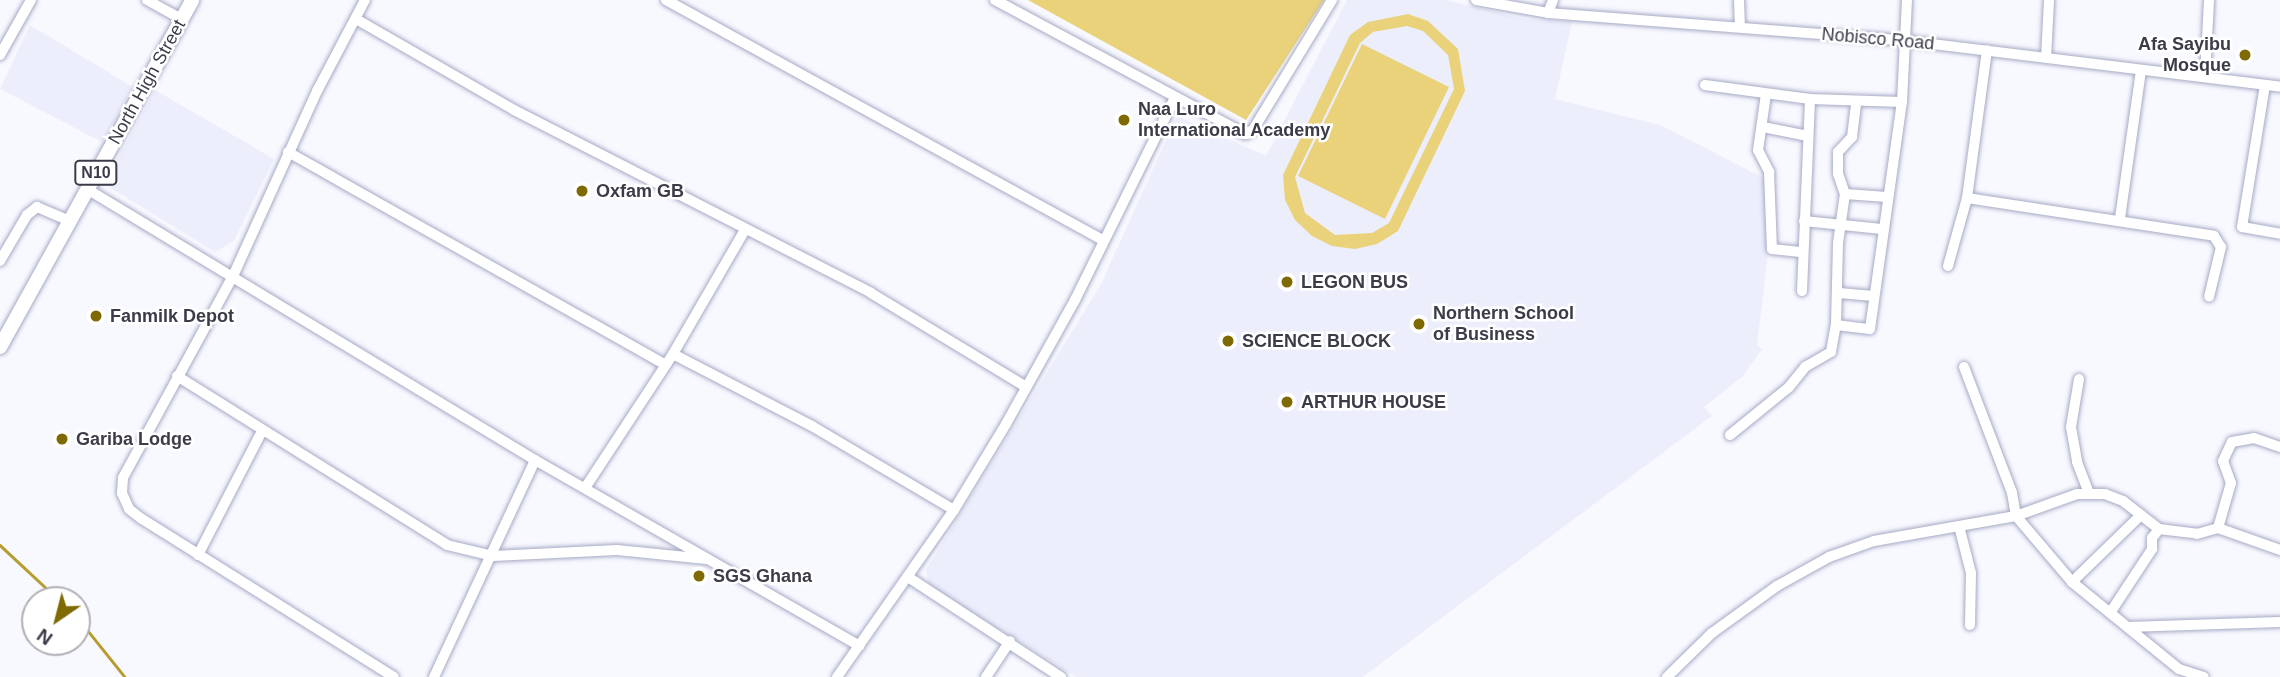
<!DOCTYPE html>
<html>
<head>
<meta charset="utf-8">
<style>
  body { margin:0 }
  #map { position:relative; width:2280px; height:677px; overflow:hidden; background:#f8f9ff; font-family:Helvetica,sans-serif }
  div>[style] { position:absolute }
  .built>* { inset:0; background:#eceefc }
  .green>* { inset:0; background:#ead27b }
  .stream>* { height:2.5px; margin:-1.25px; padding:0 1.25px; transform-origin:1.25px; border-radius:1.25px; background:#b79c30 }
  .roads { filter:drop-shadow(0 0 2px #a6aac5) drop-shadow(0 0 2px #a6aac5) }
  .minor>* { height:10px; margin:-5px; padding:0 5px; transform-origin:5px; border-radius:5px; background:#fff }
  .highway>* { height:14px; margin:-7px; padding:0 7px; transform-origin:7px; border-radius:7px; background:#fff }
  .dots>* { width:19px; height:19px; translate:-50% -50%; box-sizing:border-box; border:4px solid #fff; border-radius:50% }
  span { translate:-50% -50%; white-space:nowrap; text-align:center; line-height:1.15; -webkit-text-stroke:5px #fff; paint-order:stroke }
  .shield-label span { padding:2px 5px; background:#fff; border:2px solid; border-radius:5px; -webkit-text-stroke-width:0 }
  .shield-label { font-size:16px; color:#3b3c48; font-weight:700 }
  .street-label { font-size:18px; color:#3b3c48 }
  .poi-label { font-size:18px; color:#3b3c48; font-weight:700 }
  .right { translate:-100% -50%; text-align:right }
  .left { translate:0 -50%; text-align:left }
  .north { position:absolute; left:21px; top:586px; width:70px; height:70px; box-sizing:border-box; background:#fff; border:2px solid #b1b1b6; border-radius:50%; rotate:215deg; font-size:19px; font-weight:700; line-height:28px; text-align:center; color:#3b3c48 }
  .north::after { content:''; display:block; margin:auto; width:24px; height:32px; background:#7f6901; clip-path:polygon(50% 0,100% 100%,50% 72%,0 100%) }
</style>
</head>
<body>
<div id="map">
  <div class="built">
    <div style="clip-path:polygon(1347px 0,1446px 0,1525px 19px,1572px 22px,1555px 99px,1660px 125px,1766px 179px,1769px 246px,1757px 345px,1762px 349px,1743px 376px,1704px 407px,1712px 416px,1363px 677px,1076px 677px,929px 585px,926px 570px,1101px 284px,1177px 116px,1266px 156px)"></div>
    <div style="clip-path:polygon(30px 25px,133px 87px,102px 142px,0 89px)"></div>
    <div style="clip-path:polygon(155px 90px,274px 159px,234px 241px,215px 252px,104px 184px)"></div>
  </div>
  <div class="green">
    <div style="clip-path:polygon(1028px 0,1324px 0,1246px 120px)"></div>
    <div style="clip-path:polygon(evenodd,1408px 14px,1428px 21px,1458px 49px,1465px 91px,1398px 231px,1377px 244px,1355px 249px,1332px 246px,1312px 236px,1295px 220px,1285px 200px,1283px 175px,1350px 35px,1368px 22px,1408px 14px,1407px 26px,1423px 31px,1448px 55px,1454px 89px,1389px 223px,1372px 233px,1335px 235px,1305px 213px,1295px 177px,1360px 43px,1373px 32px,1407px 26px)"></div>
    <div style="clip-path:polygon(1362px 44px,1449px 87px,1385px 219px,1298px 176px)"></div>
  </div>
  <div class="stream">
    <div style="left:0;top:545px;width:81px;rotate:43deg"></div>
    <div style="left:77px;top:617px;width:77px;rotate:51.3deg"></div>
  </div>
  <div class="roads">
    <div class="minor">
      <div style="left:147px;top:0;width:39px;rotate:29deg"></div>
      <div style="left:365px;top:0;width:103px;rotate:117.8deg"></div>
      <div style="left:317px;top:91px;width:203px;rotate:114.4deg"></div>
      <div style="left:233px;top:276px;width:230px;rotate:118.6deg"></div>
      <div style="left:123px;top:478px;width:15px;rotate:94deg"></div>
      <div style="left:122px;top:493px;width:17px;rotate:66deg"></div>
      <div style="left:129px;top:509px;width:16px;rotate:38deg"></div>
      <div style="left:142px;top:519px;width:297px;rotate:32.1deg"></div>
      <div style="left:666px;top:0;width:498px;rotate:28.8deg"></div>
      <div style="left:995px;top:0;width:284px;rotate:28.2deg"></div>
      <div style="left:1245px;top:134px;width:9px;rotate:-27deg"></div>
      <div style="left:1253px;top:130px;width:152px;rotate:-58.7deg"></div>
      <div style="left:1476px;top:0;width:73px;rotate:10.2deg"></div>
      <div style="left:1548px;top:13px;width:361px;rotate:4.4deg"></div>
      <div style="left:1908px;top:41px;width:375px;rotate:7deg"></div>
      <div style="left:1739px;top:0;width:27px;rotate:88deg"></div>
      <div style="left:1548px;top:13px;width:14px;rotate:-69deg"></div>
      <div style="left:356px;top:19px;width:182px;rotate:29.9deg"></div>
      <div style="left:514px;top:110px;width:401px;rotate:27.1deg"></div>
      <div style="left:871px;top:293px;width:181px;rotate:31.2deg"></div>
      <div style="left:0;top:55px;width:63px;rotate:-60.6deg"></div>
      <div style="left:2046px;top:58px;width:58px;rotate:-87deg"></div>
      <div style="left:2205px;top:77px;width:77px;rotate:-87deg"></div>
      <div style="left:1705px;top:85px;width:106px;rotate:7.6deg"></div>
      <div style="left:1810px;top:99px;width:92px;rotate:1.9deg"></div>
      <div style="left:2265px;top:85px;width:144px;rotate:99.2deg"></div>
      <div style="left:2242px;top:227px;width:39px;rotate:10deg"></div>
      <div style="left:1766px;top:94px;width:57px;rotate:98.1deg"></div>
      <div style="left:1758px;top:150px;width:25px;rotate:63deg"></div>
      <div style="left:1769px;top:172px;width:77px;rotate:87.8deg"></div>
      <div style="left:1772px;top:249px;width:31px;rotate:6deg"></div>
      <div style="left:1763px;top:127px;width:46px;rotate:11.3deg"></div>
      <div style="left:288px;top:152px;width:432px;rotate:29.4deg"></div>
      <div style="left:87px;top:189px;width:524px;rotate:31.17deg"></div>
      <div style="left:535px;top:460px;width:374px;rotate:29.8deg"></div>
      <div style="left:1845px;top:194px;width:42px;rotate:4.1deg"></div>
      <div style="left:1967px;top:198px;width:250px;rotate:8.7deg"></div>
      <div style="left:2214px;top:236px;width:13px;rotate:58deg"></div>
      <div style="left:2221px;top:247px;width:51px;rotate:103.5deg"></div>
      <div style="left:2120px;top:218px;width:149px;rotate:-81.9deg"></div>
      <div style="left:1804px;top:221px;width:78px;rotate:5.9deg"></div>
      <div style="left:0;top:261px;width:53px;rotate:-59.6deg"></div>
      <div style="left:27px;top:215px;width:13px;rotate:-39deg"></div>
      <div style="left:37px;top:207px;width:34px;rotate:23deg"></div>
      <div style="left:1948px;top:266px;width:71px;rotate:-74.4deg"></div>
      <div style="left:1967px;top:198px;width:149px;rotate:-82.3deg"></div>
      <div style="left:1802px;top:291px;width:192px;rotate:-87.6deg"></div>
      <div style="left:1839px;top:293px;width:35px;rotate:5deg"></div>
      <div style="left:1836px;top:325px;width:82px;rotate:-88.6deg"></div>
      <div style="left:1838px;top:243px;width:49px;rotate:-81.9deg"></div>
      <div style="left:1845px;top:194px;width:21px;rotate:-109deg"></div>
      <div style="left:1838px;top:174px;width:22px;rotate:-90deg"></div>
      <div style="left:1838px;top:152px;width:21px;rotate:-47deg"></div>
      <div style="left:1852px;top:137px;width:35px;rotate:-83deg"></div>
      <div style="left:673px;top:354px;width:157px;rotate:27.4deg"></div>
      <div style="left:812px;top:426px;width:165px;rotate:30.6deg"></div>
      <div style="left:1964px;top:367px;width:135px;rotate:69.1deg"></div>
      <div style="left:2012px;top:493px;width:23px;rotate:80deg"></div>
      <div style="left:2016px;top:516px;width:87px;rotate:49.7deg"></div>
      <div style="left:2072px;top:582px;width:138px;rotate:39.1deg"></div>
      <div style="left:2179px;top:669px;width:26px;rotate:18deg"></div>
      <div style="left:177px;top:376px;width:319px;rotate:32deg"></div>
      <div style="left:447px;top:545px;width:47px;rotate:13.4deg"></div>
      <div style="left:493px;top:556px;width:124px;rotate:-2.8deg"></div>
      <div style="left:617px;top:550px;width:90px;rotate:5.7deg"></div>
      <div style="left:2079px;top:379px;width:49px;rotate:99.5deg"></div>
      <div style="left:2071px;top:427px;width:36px;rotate:80deg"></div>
      <div style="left:2077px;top:462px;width:34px;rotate:69deg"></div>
      <div style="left:1730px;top:435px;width:76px;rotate:-39.1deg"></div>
      <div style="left:1789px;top:387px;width:26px;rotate:-51deg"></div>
      <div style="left:1805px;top:367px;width:30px;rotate:-30deg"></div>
      <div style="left:1831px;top:352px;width:27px;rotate:-80deg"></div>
      <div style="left:1836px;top:325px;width:34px;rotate:7deg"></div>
      <div style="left:1870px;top:329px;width:229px;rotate:-82deg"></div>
      <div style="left:1902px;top:102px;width:102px;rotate:-87.2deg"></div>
      <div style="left:585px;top:488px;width:160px;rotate:-56.7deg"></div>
      <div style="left:673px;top:354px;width:143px;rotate:-59.9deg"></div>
      <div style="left:1959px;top:526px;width:49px;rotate:75.7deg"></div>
      <div style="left:1971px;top:573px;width:52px;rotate:91.1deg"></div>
      <div style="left:2218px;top:528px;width:66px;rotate:19.5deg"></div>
      <div style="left:198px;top:555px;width:140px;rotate:-62.7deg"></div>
      <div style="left:908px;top:577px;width:183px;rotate:33.2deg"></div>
      <div style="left:2072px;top:582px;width:96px;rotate:-44.2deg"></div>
      <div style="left:2110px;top:613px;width:77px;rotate:-56.7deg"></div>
      <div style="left:2152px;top:549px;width:11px;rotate:-90deg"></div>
      <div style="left:2152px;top:538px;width:11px;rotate:-52deg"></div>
      <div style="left:2159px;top:529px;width:38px;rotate:7deg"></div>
      <div style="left:2197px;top:534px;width:22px;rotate:-16deg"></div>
      <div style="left:2218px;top:528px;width:47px;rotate:-73.9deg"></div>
      <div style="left:2231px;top:483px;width:23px;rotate:-110deg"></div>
      <div style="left:2223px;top:461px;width:21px;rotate:-65deg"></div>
      <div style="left:2232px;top:442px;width:22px;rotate:-10deg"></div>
      <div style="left:2254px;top:438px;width:28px;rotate:19deg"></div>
      <div style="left:2128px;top:627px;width:152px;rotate:-1.9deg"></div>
      <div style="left:434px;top:677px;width:239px;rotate:-65deg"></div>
      <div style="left:837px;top:677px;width:204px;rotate:-55deg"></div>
      <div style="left:954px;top:510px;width:100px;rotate:-58.8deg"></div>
      <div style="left:1006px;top:424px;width:142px;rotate:-60.9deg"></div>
      <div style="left:1075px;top:300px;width:225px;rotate:-63.7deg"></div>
      <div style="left:986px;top:677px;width:43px;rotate:-56.3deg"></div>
      <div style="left:1667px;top:677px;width:63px;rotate:-44.4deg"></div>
      <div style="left:1712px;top:633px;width:80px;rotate:-35.9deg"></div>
      <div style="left:1777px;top:586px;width:60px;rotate:-29.1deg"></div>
      <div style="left:1829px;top:557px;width:48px;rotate:-19.6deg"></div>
      <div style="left:1874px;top:541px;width:144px;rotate:-10deg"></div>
      <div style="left:2016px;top:516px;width:65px;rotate:-19.8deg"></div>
      <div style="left:2077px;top:494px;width:28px"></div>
      <div style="left:2105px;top:494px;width:19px;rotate:21deg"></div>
      <div style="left:2123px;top:501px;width:46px;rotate:37.9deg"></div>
    </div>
    <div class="highway">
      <div style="left:0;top:347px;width:397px;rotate:-61deg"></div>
    </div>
  </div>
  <div class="dots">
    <div style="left:2245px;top:55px;background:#7f6901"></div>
    <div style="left:1124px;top:120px;background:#7f6901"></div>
    <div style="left:582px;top:191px;background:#7f6901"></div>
    <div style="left:1287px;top:282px;background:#7f6901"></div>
    <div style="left:96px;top:316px;background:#7f6901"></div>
    <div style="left:1419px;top:324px;background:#7f6901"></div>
    <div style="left:1228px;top:341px;background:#7f6901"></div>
    <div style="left:1287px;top:402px;background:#7f6901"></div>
    <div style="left:62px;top:439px;background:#7f6901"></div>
    <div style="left:699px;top:576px;background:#7f6901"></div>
  </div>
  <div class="shield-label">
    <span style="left:96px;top:173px">N10</span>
  </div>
  <div class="street-label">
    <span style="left:1878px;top:39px;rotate:5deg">Nobisco Road</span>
    <span style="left:147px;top:82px;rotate:-61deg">North High Street</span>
  </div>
  <div class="poi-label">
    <span class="right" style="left:2231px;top:55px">Afa Sayibu<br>Mosque</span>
    <span class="left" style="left:1138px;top:120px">Naa Luro<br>International Academy</span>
    <span class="left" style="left:596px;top:191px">Oxfam GB</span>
    <span class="left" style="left:1301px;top:282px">LEGON BUS</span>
    <span class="left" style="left:1433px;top:324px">Northern School<br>of Business</span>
    <span class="left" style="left:110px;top:316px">Fanmilk Depot</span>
    <span class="left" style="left:1242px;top:341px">SCIENCE BLOCK</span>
    <span class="left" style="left:1301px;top:402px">ARTHUR HOUSE</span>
    <span class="left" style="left:76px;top:439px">Gariba Lodge</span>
    <span class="left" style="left:713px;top:576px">SGS Ghana</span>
  </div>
  <div class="north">N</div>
</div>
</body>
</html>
